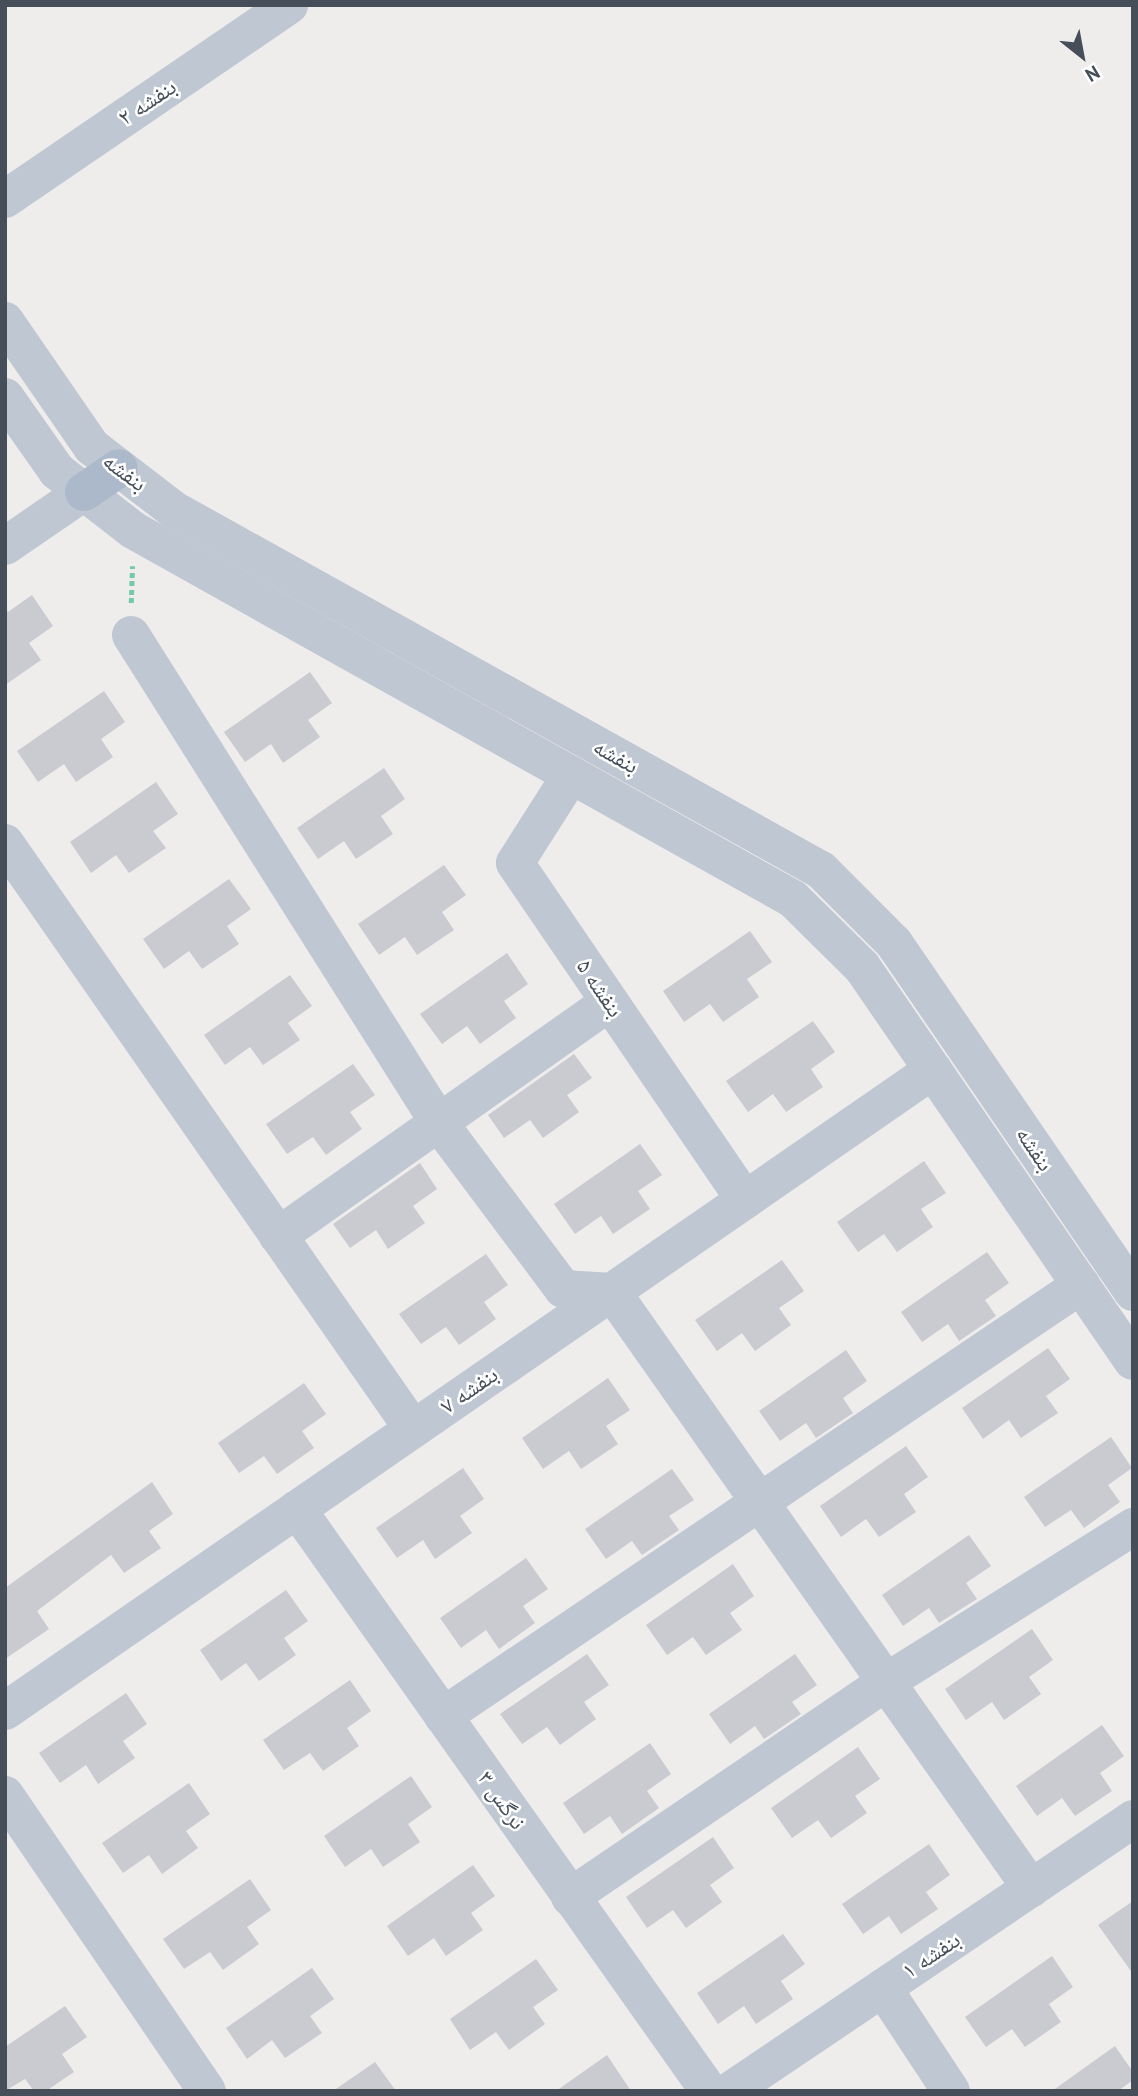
<!DOCTYPE html>
<html>
<head>
<meta charset="utf-8">
<style>
  body { margin:0 }
  #map { position:relative; width:1138px; height:2096px; overflow:hidden; background:#efecec; font-family:"PT Sans","Noto Naskh Arabic",sans-serif }
  div>[style] { position:absolute }
  .building>* { inset:0; background:#c9cbd1 }
  .path>* { height:4.5px; margin-top:-2.25px; transform-origin:0; background:repeating-linear-gradient(90deg,#73caa8 0 5px,transparent 0 8.5px) }
  .minor>* { height:38px; margin:-19px; padding:0 19px; transform-origin:19px; border-radius:19px; background:#bfc7d2 }
  .major>* { height:38px; margin:-19px; padding:0 19px; transform-origin:19px; border-radius:19px; background:#acb9cb }
  span { translate:-50% -50%; white-space:nowrap; text-align:center; line-height:1.15; -webkit-text-stroke:5px #fff; paint-order:stroke }
  .street-label { font-size:23px; color:#454e59 }
  .frame { position:absolute; inset:0; border:7px solid #454e59; pointer-events:none }
  .north { position:absolute; left:1047px; top:21px; width:70px; height:70px; -webkit-text-stroke:5px #fff; paint-order:stroke; rotate:149deg; font-size:19px; font-weight:700; line-height:28px; text-align:center; color:#454e59 }
  .north::after { content:''; display:block; margin:auto; width:24px; height:32px; background:#454e59; clip-path:polygon(50% 0,100% 100%,50% 72%,0 100%) }
</style>
</head>
<body>
<div id="map">
  <div class="building">
    <div style="clip-path:polygon(32px 595px,53px 626px,29px 643px,41px 660px,5px 685px,5px 608px,8px 612px)"></div>
    <div style="clip-path:polygon(310px 672px,332px 703px,308px 720px,320px 737px,283px 763px,271px 744px,245px 762px,224px 732px)"></div>
    <div style="clip-path:polygon(104px 691px,125px 722px,101px 739px,113px 757px,76px 782px,64px 764px,38px 782px,17px 751px)"></div>
    <div style="clip-path:polygon(384px 768px,405px 799px,381px 816px,393px 834px,356px 859px,344px 841px,318px 859px,297px 828px)"></div>
    <div style="clip-path:polygon(156px 782px,178px 814px,153px 831px,166px 848px,129px 873px,116px 855px,91px 873px,70px 842px)"></div>
    <div style="clip-path:polygon(444px 865px,466px 895px,442px 912px,454px 930px,417px 955px,405px 937px,379px 955px,358px 924px)"></div>
    <div style="clip-path:polygon(229px 879px,251px 909px,227px 926px,239px 944px,202px 969px,189px 951px,164px 969px,143px 939px)"></div>
    <div style="clip-path:polygon(750px 931px,772px 962px,747px 979px,759px 997px,723px 1022px,710px 1004px,684px 1022px,663px 991px)"></div>
    <div style="clip-path:polygon(507px 953px,528px 984px,504px 1001px,516px 1018px,480px 1044px,467px 1026px,442px 1044px,420px 1014px)"></div>
    <div style="clip-path:polygon(290px 975px,312px 1006px,288px 1023px,300px 1040px,263px 1065px,250px 1047px,225px 1065px,204px 1035px)"></div>
    <div style="clip-path:polygon(813px 1021px,835px 1052px,811px 1069px,823px 1087px,786px 1112px,773px 1094px,748px 1112px,726px 1081px)"></div>
    <div style="clip-path:polygon(574px 1054px,592px 1078px,567px 1095px,579px 1112px,543px 1138px,530px 1120px,504px 1138px,488px 1115px)"></div>
    <div style="clip-path:polygon(353px 1064px,375px 1095px,350px 1112px,362px 1129px,326px 1155px,313px 1137px,287px 1154px,266px 1124px)"></div>
    <div style="clip-path:polygon(640px 1144px,662px 1175px,638px 1191px,650px 1209px,613px 1234px,601px 1216px,575px 1234px,554px 1204px)"></div>
    <div style="clip-path:polygon(924px 1161px,946px 1193px,921px 1209px,933px 1227px,897px 1252px,884px 1234px,858px 1252px,837px 1222px)"></div>
    <div style="clip-path:polygon(420px 1163px,437px 1189px,413px 1206px,425px 1223px,388px 1249px,376px 1230px,350px 1248px,333px 1224px)"></div>
    <div style="clip-path:polygon(987px 1252px,1009px 1283px,985px 1300px,996px 1316px,959px 1341px,948px 1324px,922px 1342px,901px 1312px)"></div>
    <div style="clip-path:polygon(486px 1254px,508px 1285px,484px 1302px,496px 1319px,459px 1345px,446px 1327px,421px 1344px,399px 1314px)"></div>
    <div style="clip-path:polygon(782px 1260px,804px 1291px,779px 1308px,791px 1325px,755px 1351px,742px 1333px,717px 1351px,695px 1320px)"></div>
    <div style="clip-path:polygon(1048px 1348px,1070px 1379px,1046px 1396px,1058px 1413px,1021px 1438px,1009px 1420px,983px 1439px,962px 1408px)"></div>
    <div style="clip-path:polygon(846px 1350px,867px 1381px,843px 1398px,853px 1413px,816px 1438px,806px 1423px,780px 1441px,759px 1411px)"></div>
    <div style="clip-path:polygon(608px 1378px,630px 1410px,606px 1426px,618px 1444px,581px 1469px,569px 1451px,543px 1469px,522px 1438px)"></div>
    <div style="clip-path:polygon(304px 1383px,326px 1414px,302px 1431px,314px 1448px,277px 1474px,264px 1456px,239px 1473px,218px 1443px)"></div>
    <div style="clip-path:polygon(1111px 1437px,1132px 1468px,1108px 1485px,1120px 1502px,1084px 1528px,1071px 1510px,1045px 1527px,1024px 1497px)"></div>
    <div style="clip-path:polygon(906px 1446px,928px 1477px,904px 1494px,916px 1512px,879px 1537px,866px 1519px,841px 1537px,820px 1506px)"></div>
    <div style="clip-path:polygon(463px 1468px,484px 1499px,460px 1516px,472px 1533px,435px 1559px,423px 1540px,397px 1558px,376px 1528px)"></div>
    <div style="clip-path:polygon(672px 1469px,694px 1500px,669px 1516px,679px 1530px,642px 1555px,632px 1541px,606px 1559px,585px 1529px)"></div>
    <div style="clip-path:polygon(152px 1482px,173px 1514px,149px 1531px,161px 1548px,124px 1573px,111px 1555px,37px 1611px,49px 1629px,5px 1659px,5px 1588px)"></div>
    <div style="clip-path:polygon(969px 1535px,991px 1566px,966px 1583px,977px 1599px,939px 1623px,929px 1608px,903px 1626px,882px 1595px)"></div>
    <div style="clip-path:polygon(526px 1558px,548px 1589px,523px 1606px,535px 1623px,499px 1649px,486px 1630px,461px 1648px,440px 1618px)"></div>
    <div style="clip-path:polygon(733px 1564px,754px 1596px,730px 1613px,742px 1630px,706px 1655px,693px 1637px,667px 1655px,646px 1625px)"></div>
    <div style="clip-path:polygon(286px 1590px,308px 1621px,284px 1638px,296px 1655px,259px 1681px,246px 1663px,221px 1681px,200px 1650px)"></div>
    <div style="clip-path:polygon(1032px 1629px,1053px 1660px,1029px 1677px,1041px 1694px,1004px 1720px,992px 1702px,966px 1720px,945px 1689px)"></div>
    <div style="clip-path:polygon(587px 1654px,609px 1685px,584px 1702px,596px 1719px,560px 1745px,547px 1727px,522px 1744px,500px 1714px)"></div>
    <div style="clip-path:polygon(795px 1654px,817px 1685px,792px 1702px,801px 1714px,764px 1739px,755px 1726px,730px 1744px,709px 1714px)"></div>
    <div style="clip-path:polygon(350px 1680px,371px 1711px,347px 1728px,359px 1746px,323px 1771px,310px 1753px,284px 1770px,263px 1740px)"></div>
    <div style="clip-path:polygon(126px 1693px,147px 1724px,123px 1741px,135px 1758px,98px 1784px,86px 1765px,60px 1783px,39px 1753px)"></div>
    <div style="clip-path:polygon(1102px 1725px,1124px 1756px,1100px 1773px,1112px 1791px,1075px 1816px,1062px 1798px,1037px 1816px,1016px 1786px)"></div>
    <div style="clip-path:polygon(650px 1743px,671px 1774px,647px 1791px,659px 1808px,622px 1834px,610px 1816px,584px 1834px,563px 1803px)"></div>
    <div style="clip-path:polygon(858px 1747px,880px 1779px,855px 1796px,867px 1813px,831px 1838px,818px 1820px,792px 1838px,771px 1808px)"></div>
    <div style="clip-path:polygon(411px 1776px,432px 1807px,408px 1824px,420px 1842px,383px 1867px,371px 1849px,345px 1867px,324px 1836px)"></div>
    <div style="clip-path:polygon(189px 1783px,210px 1814px,186px 1831px,198px 1848px,162px 1874px,149px 1855px,123px 1873px,102px 1843px)"></div>
    <div style="clip-path:polygon(713px 1837px,734px 1868px,710px 1885px,722px 1902px,686px 1928px,673px 1910px,647px 1928px,626px 1897px)"></div>
    <div style="clip-path:polygon(929px 1844px,950px 1875px,926px 1892px,938px 1909px,901px 1934px,889px 1916px,863px 1934px,842px 1904px)"></div>
    <div style="clip-path:polygon(473px 1865px,495px 1896px,471px 1913px,483px 1930px,446px 1956px,434px 1938px,408px 1956px,387px 1926px)"></div>
    <div style="clip-path:polygon(250px 1879px,271px 1910px,247px 1927px,259px 1944px,223px 1970px,210px 1952px,184px 1969px,163px 1939px)"></div>
    <div style="clip-path:polygon(1133px 1901px,1133px 1974px,1098px 1925px)"></div>
    <div style="clip-path:polygon(783px 1934px,805px 1964px,781px 1981px,793px 1999px,756px 2024px,744px 2006px,718px 2024px,697px 1993px)"></div>
    <div style="clip-path:polygon(1052px 1956px,1073px 1987px,1049px 2004px,1061px 2022px,1025px 2047px,1012px 2029px,986px 2047px,965px 2017px)"></div>
    <div style="clip-path:polygon(536px 1959px,558px 1990px,533px 2007px,545px 2024px,509px 2050px,496px 2032px,470px 2050px,450px 2019px)"></div>
    <div style="clip-path:polygon(312px 1968px,334px 1999px,310px 2016px,322px 2033px,285px 2058px,272px 2040px,247px 2059px,226px 2028px)"></div>
    <div style="clip-path:polygon(65px 2006px,87px 2037px,62px 2054px,74px 2072px,46px 2091px,34px 2091px,25px 2079px,5px 2091px,5px 2047px)"></div>
    <div style="clip-path:polygon(1115px 2046px,1133px 2072px,1133px 2080px,1118px 2091px,1052px 2091px)"></div>
    <div style="clip-path:polygon(607px 2055px,631px 2091px,556px 2091px)"></div>
    <div style="clip-path:polygon(375px 2062px,396px 2091px,333px 2091px)"></div>
  </div>
  <div class="path">
    <div style="left:131px;top:603px;width:37px;rotate:-88deg"></div>
  </div>
  <div class="minor">
    <div style="left:5px;top:199px;width:344px;rotate:-34.3deg"></div>
    <div style="left:5px;top:321px;width:153px;rotate:55.4deg"></div>
    <div style="left:92px;top:447px;width:103px;rotate:37.5deg"></div>
    <div style="left:174px;top:510px;width:740px;rotate:29.09deg"></div>
    <div style="left:821px;top:870px;width:103px;rotate:45deg"></div>
    <div style="left:894px;top:943px;width:423px;rotate:55.6deg"></div>
    <div style="left:5px;top:397px;width:90px;rotate:54.9deg"></div>
    <div style="left:57px;top:471px;width:96px;rotate:37.8deg"></div>
    <div style="left:133px;top:530px;width:756px;rotate:29.21deg"></div>
    <div style="left:793px;top:899px;width:97px;rotate:44.6deg"></div>
    <div style="left:862px;top:967px;width:478px;rotate:55.5deg"></div>
    <div style="left:5px;top:546px;width:96px;rotate:-34.4deg"></div>
    <div style="left:131px;top:635px;width:577px;rotate:57.74deg"></div>
    <div style="left:439px;top:1123px;width:207px;rotate:53.2deg"></div>
    <div style="left:563px;top:1289px;width:49px;rotate:3.5deg"></div>
    <div style="left:612px;top:1292px;width:729px;rotate:54.89deg"></div>
    <div style="left:571px;top:775px;width:104px;rotate:122.5deg"></div>
    <div style="left:515px;top:863px;width:408px;rotate:55.7deg"></div>
    <div style="left:5px;top:843px;width:714px;rotate:55.15deg"></div>
    <div style="left:278px;top:1236px;width:406px;rotate:-35.2deg"></div>
    <div style="left:297px;top:1509px;width:713px;rotate:54.71deg"></div>
    <div style="left:5px;top:1711px;width:1128px;rotate:-34.63deg"></div>
    <div style="left:443px;top:1716px;width:770px;rotate:-34.04deg"></div>
    <div style="left:5px;top:1795px;width:358px;rotate:55.7deg"></div>
    <div style="left:570px;top:1897px;width:382px;rotate:-34.2deg"></div>
    <div style="left:886px;top:1682px;width:292px;rotate:-32.1deg"></div>
    <div style="left:883px;top:1988px;width:123px;rotate:56.6deg"></div>
    <div style="left:730px;top:2091px;width:486px;rotate:-34deg"></div>
  </div>
  <div class="major">
    <div style="left:84px;top:492px;width:42px;rotate:-34.4deg"></div>
  </div>
  <div class="street-label">
    <span style="left:147px;top:102px;rotate:-34deg">بنفشه ۲</span>
    <span style="left:125px;top:472px;rotate:37deg">بنفشه</span>
    <span style="left:616px;top:756px;rotate:29deg">بنفشه</span>
    <span style="left:600px;top:988px;rotate:56deg">بنفشه ۵</span>
    <span style="left:1035px;top:1149px;rotate:56deg">بنفشه</span>
    <span style="left:469px;top:1390px;rotate:-35deg">بنفشه ۷</span>
    <span style="left:502px;top:1800px;rotate:55deg">نرگس ۳</span>
    <span style="left:931px;top:1955px;rotate:-34deg">بنفشه ۱</span>
  </div>
  <div class="frame"></div>
  <div class="north">N</div>
</div>
</body>
</html>
